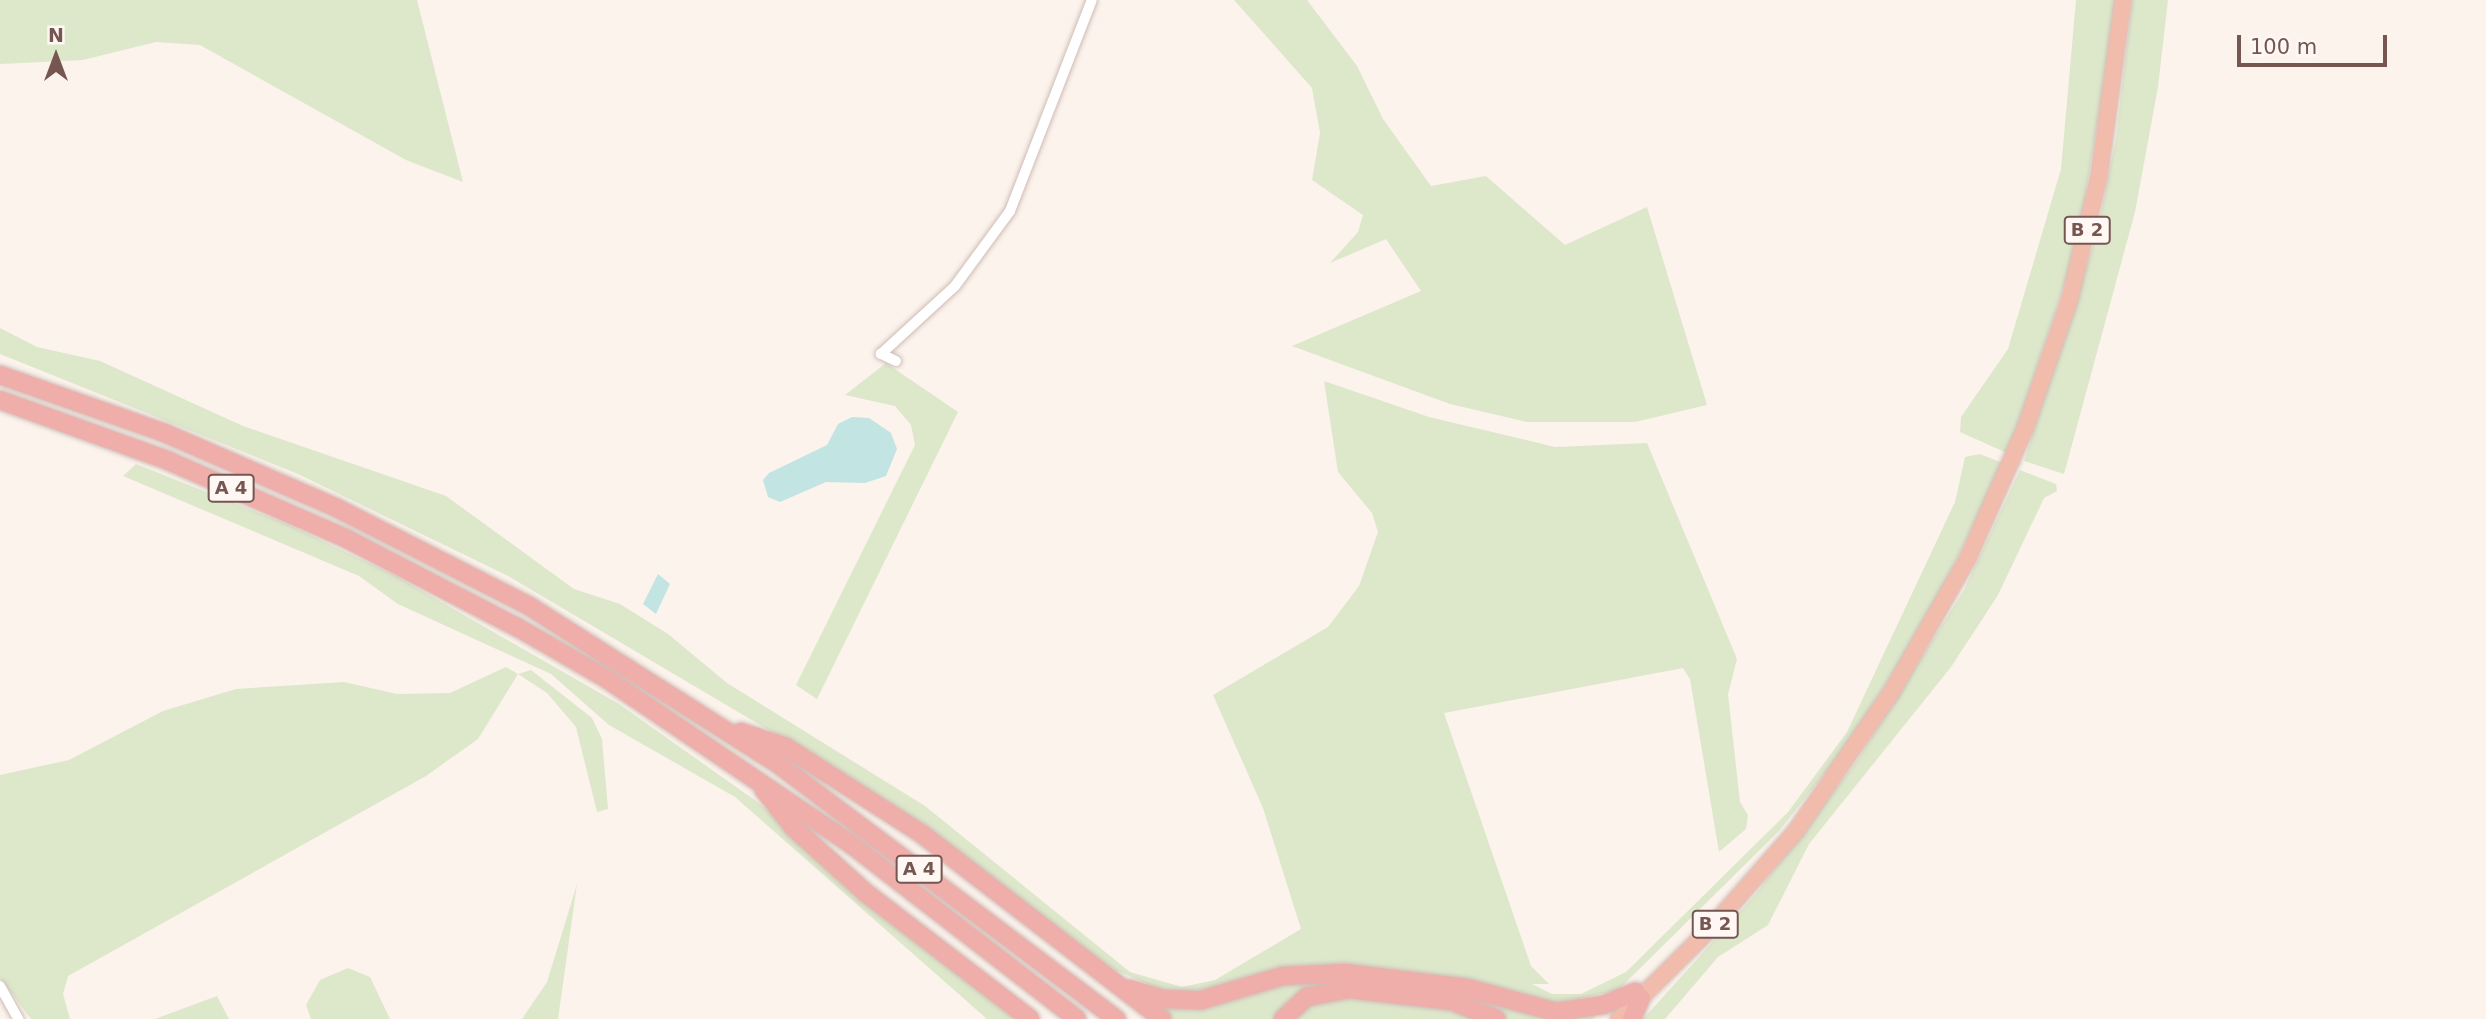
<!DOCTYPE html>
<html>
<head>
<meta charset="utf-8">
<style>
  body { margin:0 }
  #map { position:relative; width:2486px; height:1019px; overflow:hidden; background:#fbf3ec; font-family:"DejaVu Sans",sans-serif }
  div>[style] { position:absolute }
  .green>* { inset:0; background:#dde8cb }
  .water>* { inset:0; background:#c2e4e2 }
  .roads { filter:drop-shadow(0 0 2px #cfbbb5) drop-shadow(0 0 2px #cfbbb5) }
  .minor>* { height:10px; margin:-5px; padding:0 5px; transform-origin:5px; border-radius:5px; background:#fff }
  .trunk>* { height:16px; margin:-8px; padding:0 8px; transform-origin:8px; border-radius:8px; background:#f1bcab }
  .motorway>* { height:18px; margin:-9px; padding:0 9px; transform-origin:9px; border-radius:9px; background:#efaeaa }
  span { translate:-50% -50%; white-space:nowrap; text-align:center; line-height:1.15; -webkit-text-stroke:5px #fef7f3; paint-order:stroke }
  .shield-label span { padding:2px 5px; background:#fef7f3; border:2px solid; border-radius:5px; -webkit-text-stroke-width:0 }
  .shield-label { font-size:18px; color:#755651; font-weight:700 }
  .north { position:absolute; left:21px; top:21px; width:70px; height:70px; -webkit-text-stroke:5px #fef7f3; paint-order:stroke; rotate:0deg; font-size:19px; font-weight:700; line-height:28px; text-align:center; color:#755651 }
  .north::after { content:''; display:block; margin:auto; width:24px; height:32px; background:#755651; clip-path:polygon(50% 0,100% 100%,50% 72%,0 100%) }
  .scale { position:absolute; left:2237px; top:35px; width:150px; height:32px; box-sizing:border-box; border:4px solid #755651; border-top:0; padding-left:9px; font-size:21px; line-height:24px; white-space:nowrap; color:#755651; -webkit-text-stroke:5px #fef7f3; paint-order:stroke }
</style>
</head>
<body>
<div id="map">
  <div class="green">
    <div style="clip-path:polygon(0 0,417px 0,463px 182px,406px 160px,200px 45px,156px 42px,83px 60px,0 64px)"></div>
    <div style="clip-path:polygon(1234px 0,1307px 0,1357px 66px,1383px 119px,1431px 186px,1486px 176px,1565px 245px,1647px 207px,1707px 405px,1635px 422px,1527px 422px,1450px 404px,1292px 346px,1421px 291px,1386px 239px,1330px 263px,1358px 232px,1363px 215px,1312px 180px,1320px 133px,1312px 88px)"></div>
    <div style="clip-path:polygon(2076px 0,2118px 0,2077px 246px,2009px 454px,1960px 432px,1961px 417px,2008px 349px,2061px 169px)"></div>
    <div style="clip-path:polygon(2132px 0,2168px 0,2158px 87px,2135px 212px,2064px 474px,2024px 461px,2097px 233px,2116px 138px)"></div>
    <div style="clip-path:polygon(0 328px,37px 347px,100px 361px,243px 426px,446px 496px,574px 589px,620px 604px,668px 634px,727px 683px,925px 806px,1130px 972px,1182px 987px,1215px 980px,1301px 929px,1263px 808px,1213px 695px,1328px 627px,1359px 586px,1378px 532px,1372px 513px,1338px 472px,1324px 381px,1429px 417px,1555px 447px,1647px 443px,1737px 659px,1728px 694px,1740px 802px,1748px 815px,1746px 829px,1719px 852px,1690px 679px,1683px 668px,1444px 713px,1531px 966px,1549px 984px,1532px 984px,1552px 994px,1581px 994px,1626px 972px,1788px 812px,1847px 732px,1955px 502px,1965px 457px,1980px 454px,2005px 464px,1918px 636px,1844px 749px,1779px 831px,1618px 990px,1552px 1005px,1356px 969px,1171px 994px,1115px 970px,838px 771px,508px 576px,298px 474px,0 354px)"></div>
    <div style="clip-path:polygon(886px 363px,958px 412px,817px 699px,796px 685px,915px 445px,911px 425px,895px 406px,845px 395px)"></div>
    <div style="clip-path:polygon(136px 464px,289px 525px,396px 576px,619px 704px,756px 801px,1015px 1019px,987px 1019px,735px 797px,609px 725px,551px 674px,398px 604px,359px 576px,123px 476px)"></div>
    <div style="clip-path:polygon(2020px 470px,2056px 484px,2057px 491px,2044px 498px,1998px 595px,1951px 667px,1809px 844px,1768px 925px,1718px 957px,1665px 1019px,1643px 1019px,1755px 895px,1856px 762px,1964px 590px)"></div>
    <div style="clip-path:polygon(506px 667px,518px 674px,531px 670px,592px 718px,602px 739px,608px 809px,597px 812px,576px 727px,547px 693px,518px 674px,478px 739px,426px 776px,68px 976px,63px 994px,70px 1019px,31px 1019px,0 978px,0 775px,69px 760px,163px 711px,236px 689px,344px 682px,397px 694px,450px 693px)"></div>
    <div style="clip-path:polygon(577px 884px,558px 1019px,522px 1019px,547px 982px)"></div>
    <div style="clip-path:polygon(348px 968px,370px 977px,390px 1019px,311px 1019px,306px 1005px,320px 980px)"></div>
    <div style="clip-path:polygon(1318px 977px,1601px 1011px,1593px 1019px,1504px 1019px,1466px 998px,1356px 984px,1274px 1019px,1173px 1019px,1149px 1000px)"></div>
    <div style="clip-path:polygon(1328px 995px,1463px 1010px,1487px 1019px,1288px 1019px)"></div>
    <div style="clip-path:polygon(217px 996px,229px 1019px,155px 1019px)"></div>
  </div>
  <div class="water">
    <div style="clip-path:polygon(852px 417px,869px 418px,891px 433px,897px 449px,886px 476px,865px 483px,826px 482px,780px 502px,768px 497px,763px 480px,769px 473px,827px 445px,838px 424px)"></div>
    <div style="clip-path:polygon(658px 574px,670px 584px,656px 614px,643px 604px)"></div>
  </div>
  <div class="roads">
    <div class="minor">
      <div style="left:896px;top:361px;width:17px;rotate:-155deg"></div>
      <div style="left:881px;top:354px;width:100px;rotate:-42.6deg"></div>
      <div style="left:955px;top:286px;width:93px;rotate:-53.7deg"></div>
      <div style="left:1010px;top:211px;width:226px;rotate:-68.8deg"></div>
      <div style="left:0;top:986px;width:38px;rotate:61deg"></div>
    </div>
    <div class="trunk">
      <div style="left:1619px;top:1019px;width:129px;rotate:-44.7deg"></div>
      <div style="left:1711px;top:928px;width:129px;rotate:-48.8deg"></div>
      <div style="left:1796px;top:831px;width:168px;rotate:-55.5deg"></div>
      <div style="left:1891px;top:693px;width:155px;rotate:-60.3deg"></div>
      <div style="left:1968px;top:558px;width:141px;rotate:-66.2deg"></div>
      <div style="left:2025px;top:429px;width:139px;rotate:-71deg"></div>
      <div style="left:2070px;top:298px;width:125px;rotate:-76.6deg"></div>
      <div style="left:2099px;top:176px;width:178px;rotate:-82.2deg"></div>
    </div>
    <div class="motorway">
      <div style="left:0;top:375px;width:175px;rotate:19.4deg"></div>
      <div style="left:165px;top:433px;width:188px;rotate:23.6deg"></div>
      <div style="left:337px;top:508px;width:216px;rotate:27deg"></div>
      <div style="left:529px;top:606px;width:295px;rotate:32.4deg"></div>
      <div style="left:778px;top:764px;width:424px;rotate:37deg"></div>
      <div style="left:0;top:400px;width:180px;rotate:19.8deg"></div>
      <div style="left:169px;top:461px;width:192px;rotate:23.6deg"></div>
      <div style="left:345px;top:538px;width:194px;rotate:27.4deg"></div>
      <div style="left:517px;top:627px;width:104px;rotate:30deg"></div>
      <div style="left:607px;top:679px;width:296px;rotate:34.1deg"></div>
      <div style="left:852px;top:845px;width:284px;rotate:37.7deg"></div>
      <div style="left:741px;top:732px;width:47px;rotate:18.4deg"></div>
      <div style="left:786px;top:747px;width:161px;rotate:32.6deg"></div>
      <div style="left:922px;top:834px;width:303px;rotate:37.6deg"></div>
      <div style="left:764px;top:790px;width:48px;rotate:51.7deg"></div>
      <div style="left:794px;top:828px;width:97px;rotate:42.1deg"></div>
      <div style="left:866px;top:893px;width:207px;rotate:37.5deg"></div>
      <div style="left:1130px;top:989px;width:34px;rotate:17deg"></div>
      <div style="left:1163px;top:999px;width:38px;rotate:2deg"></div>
      <div style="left:1201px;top:1000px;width:85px;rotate:-16.3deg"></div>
      <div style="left:1283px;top:976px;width:62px;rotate:-2.8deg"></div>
      <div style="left:1345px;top:973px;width:123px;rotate:7deg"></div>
      <div style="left:1467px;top:988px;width:92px;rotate:15.1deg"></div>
      <div style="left:1556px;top:1012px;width:48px;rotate:-8.5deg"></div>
      <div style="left:1603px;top:1005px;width:35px;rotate:-22deg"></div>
      <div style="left:1283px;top:1019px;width:33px;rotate:-43deg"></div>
      <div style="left:1307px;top:997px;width:43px;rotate:-10.8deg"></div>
      <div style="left:1349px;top:989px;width:104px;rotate:6.6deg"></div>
      <div style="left:1452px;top:1001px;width:48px;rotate:22.2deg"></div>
      <div style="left:1632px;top:1019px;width:23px;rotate:-67deg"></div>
    </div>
  </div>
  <div class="shield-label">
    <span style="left:2087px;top:230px">B 2</span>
    <span style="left:231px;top:488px">A 4</span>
    <span style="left:919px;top:869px">A 4</span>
    <span style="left:1715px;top:924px">B 2</span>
  </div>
  <div class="north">N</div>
  <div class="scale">100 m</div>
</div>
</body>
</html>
